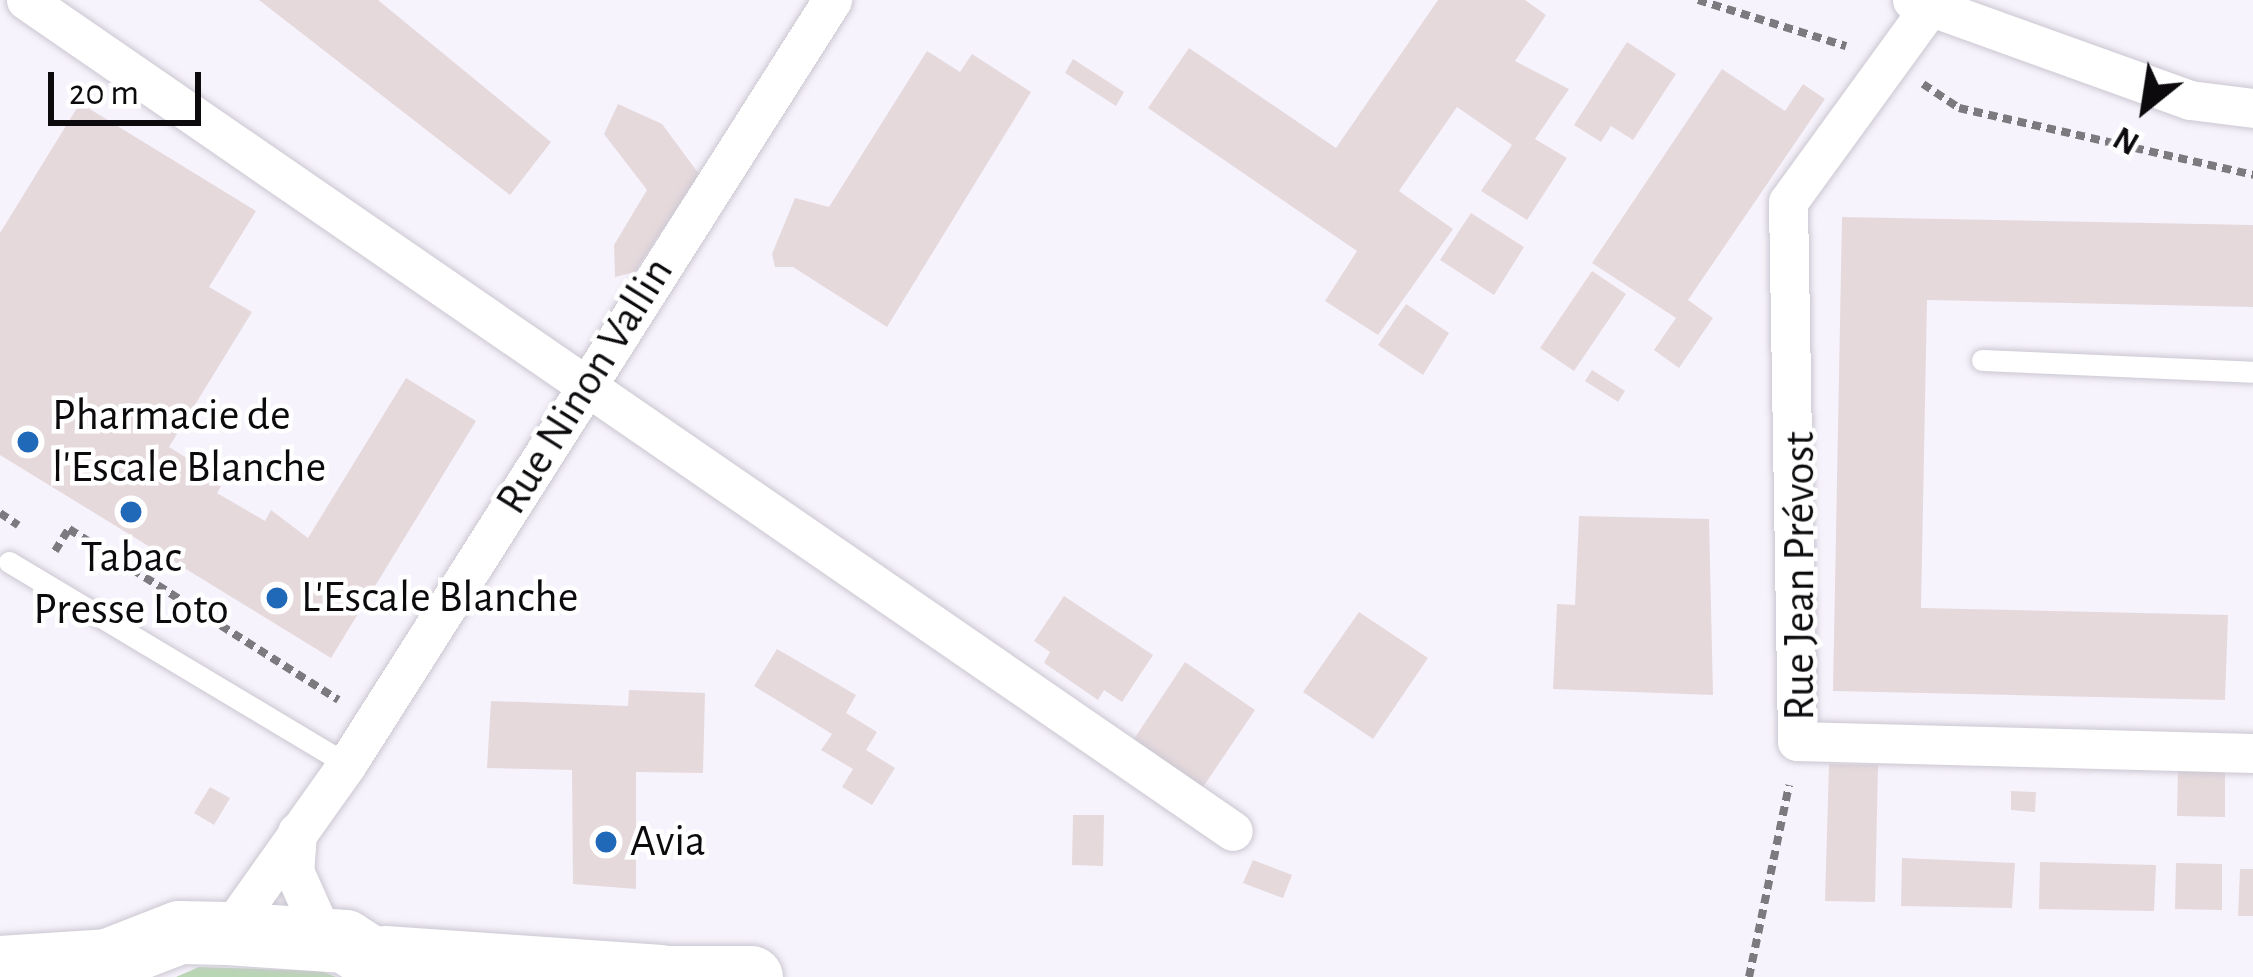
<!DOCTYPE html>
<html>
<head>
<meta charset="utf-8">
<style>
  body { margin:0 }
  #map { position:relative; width:2253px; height:977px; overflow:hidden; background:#f7f3fc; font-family:"Alegreya Sans",sans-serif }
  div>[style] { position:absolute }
  .green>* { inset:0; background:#b8d6b3 }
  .building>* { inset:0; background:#e5d9dc }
  .path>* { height:8px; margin-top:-4px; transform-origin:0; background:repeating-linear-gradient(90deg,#7c797f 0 9px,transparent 0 15px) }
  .roads { filter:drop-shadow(0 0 3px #cbc7d1) drop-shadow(0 0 3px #cbc7d1) }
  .lane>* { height:21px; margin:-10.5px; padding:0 10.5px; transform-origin:10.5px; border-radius:10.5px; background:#fff }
  .street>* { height:39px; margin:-19.5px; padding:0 19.5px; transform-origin:19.5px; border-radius:19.5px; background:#fff }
  .primary>* { height:63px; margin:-31.5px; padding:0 31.5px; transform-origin:31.5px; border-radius:31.5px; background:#fff }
  .dots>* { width:33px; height:33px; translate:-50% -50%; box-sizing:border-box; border:6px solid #fff; border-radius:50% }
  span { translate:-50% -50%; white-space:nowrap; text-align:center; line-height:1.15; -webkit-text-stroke:9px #fff; paint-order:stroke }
  .street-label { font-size:45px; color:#0c0a0d }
  .poi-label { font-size:45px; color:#0c0a0d }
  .left { translate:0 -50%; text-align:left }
  .north { position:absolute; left:2085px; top:48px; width:120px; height:120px; -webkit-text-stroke:9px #fff; paint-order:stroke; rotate:210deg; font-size:33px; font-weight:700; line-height:48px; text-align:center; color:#0c0a0d }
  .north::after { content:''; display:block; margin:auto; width:42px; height:54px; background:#0c0a0d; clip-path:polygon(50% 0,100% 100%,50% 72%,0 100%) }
  .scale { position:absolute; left:48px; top:72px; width:153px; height:54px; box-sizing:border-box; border:6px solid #0c0a0d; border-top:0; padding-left:15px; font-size:36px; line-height:42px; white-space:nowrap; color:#0c0a0d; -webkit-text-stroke:9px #fff; paint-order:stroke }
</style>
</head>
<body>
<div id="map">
  <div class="green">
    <div style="clip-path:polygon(199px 967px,321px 971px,336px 977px,176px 977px)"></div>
  </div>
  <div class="building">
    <div style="clip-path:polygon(259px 0,378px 0,551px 142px,510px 195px)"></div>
    <div style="clip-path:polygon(1438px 0,1525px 0,1546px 15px,1515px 61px,1569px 89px,1535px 139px,1567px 158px,1527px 220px,1481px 191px,1512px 145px,1457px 107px,1399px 191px,1453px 229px,1378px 335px,1325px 301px,1357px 251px,1148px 108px,1189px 48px,1336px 148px)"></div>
    <div style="clip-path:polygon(1627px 42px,1676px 74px,1633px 140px,1611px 126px,1601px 142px,1574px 125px)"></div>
    <div style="clip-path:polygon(927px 51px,960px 72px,972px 54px,1031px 92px,887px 327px,793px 267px,775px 267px,772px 254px,795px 198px,829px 207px)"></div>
    <div style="clip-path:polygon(1073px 59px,1124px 92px,1116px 106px,1065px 73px)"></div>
    <div style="clip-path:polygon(1722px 69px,1785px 111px,1803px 84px,1825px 99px,1688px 300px,1713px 318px,1679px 368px,1654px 350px,1676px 318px,1592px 263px)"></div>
    <div style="clip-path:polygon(80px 103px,256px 211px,209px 287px,252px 312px,169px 447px,224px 481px,217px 493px,265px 521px,271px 510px,308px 538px,406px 378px,476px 421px,331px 658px,0 455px,0 233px)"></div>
    <div style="clip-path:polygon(618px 104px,662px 124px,699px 174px,635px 272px,615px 277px,614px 245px,647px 190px,604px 134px)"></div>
    <div style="clip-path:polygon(1471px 213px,1524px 247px,1494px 295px,1440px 260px)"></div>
    <div style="clip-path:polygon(1842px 217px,2253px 225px,2253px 307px,1927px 300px,1921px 608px,2228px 615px,2225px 700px,1833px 691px)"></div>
    <div style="clip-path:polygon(1592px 271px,1626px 294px,1574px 371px,1540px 348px)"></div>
    <div style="clip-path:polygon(1406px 304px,1449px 333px,1423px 375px,1378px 345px)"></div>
    <div style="clip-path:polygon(1592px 370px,1625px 391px,1618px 402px,1585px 381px)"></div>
    <div style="clip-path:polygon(1579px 516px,1709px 519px,1713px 695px,1553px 689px,1557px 604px,1575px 605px)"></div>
    <div style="clip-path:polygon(1064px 596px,1153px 655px,1122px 702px,1104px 690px,1098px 700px,1044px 663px,1050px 652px,1034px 641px)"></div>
    <div style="clip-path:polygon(1359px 612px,1428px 658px,1373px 739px,1303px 692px)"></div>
    <div style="clip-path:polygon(777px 649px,856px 695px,846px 713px,877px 732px,866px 750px,895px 768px,872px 805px,842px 787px,853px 769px,821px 750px,832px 734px,754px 686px)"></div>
    <div style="clip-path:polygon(1185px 662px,1255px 710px,1201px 790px,1130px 745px)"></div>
    <div style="clip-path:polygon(629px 690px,705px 693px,703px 773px,636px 772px,636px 889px,573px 884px,572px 770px,487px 768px,491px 701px,628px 706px)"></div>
    <div style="clip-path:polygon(1829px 764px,1878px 765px,1875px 902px,1825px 901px)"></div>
    <div style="clip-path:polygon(2178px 770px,2225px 770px,2225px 817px,2177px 816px)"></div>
    <div style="clip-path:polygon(210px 787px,230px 798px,214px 825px,194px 813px)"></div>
    <div style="clip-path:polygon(2011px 791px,2036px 792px,2035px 812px,2011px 810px)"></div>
    <div style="clip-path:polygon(1073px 815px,1104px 815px,1103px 866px,1072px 865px)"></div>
    <div style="clip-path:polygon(1902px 858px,2015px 863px,2012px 908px,1901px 906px)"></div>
    <div style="clip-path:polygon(1253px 860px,1292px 875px,1283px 898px,1243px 883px)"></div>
    <div style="clip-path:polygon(2040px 862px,2156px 865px,2154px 911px,2039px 909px)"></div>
    <div style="clip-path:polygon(2176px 863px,2222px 864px,2222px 910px,2175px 909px)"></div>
    <div style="clip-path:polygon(2240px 869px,2253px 869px,2253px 916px,2238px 916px)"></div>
  </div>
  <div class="path">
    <div style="left:1698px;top:0;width:155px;rotate:17.3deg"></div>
    <div style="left:1923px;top:84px;width:43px;rotate:33.7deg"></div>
    <div style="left:1959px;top:108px;width:302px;rotate:12.8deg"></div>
    <div style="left:0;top:513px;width:22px;rotate:34deg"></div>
    <div style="left:55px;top:551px;width:26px;rotate:-58deg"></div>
    <div style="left:69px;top:529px;width:319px;rotate:32.4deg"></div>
    <div style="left:1749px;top:977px;width:196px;rotate:-78.2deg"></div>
  </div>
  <div class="roads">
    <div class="lane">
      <div style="left:1982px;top:360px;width:271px;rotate:2.5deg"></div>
      <div style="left:9px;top:562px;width:394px;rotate:30.9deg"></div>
    </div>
    <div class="street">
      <div style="left:26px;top:0;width:1465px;rotate:34.55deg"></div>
      <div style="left:1912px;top:0;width:295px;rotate:19.8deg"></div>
      <div style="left:2190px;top:100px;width:64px;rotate:7.2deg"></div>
      <div style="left:1931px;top:5px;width:243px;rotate:126deg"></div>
      <div style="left:1788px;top:202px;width:539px;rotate:89.04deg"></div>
      <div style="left:1797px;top:741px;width:456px;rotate:1.5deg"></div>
      <div style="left:297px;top:832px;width:39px;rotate:94deg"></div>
      <div style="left:294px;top:871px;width:73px;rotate:65.9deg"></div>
      <div style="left:227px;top:933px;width:207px;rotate:-54.6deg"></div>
      <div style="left:347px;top:764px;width:905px;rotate:-57.59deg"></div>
    </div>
    <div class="primary">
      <div style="left:384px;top:957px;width:277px;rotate:3.9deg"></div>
      <div style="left:0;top:967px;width:107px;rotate:-3.7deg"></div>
      <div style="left:107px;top:960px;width:77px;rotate:-21.3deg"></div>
      <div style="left:179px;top:932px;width:48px;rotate:1.2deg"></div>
      <div style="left:227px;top:933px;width:118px;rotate:3.9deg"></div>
      <div style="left:345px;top:941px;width:66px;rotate:33.2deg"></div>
      <div style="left:648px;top:977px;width:103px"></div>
    </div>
  </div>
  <div class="dots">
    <div style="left:28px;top:442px;background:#2068b8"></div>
    <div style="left:131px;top:512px;background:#2068b8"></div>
    <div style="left:277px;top:598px;background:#2068b8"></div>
    <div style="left:606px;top:842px;background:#2068b8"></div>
  </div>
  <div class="street-label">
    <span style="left:585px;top:386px;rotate:-58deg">Rue Ninon Vallin</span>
    <span style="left:1800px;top:576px;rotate:-90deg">Rue Jean Prévost</span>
  </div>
  <div class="poi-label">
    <span class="left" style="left:52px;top:442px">Pharmacie de<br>l'Escale Blanche</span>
    <span style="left:131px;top:584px">Tabac<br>Presse Loto</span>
    <span class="left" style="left:301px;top:598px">L'Escale Blanche</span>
    <span class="left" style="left:630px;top:842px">Avia</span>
  </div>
  <div class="north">N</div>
  <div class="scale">20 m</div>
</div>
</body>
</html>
